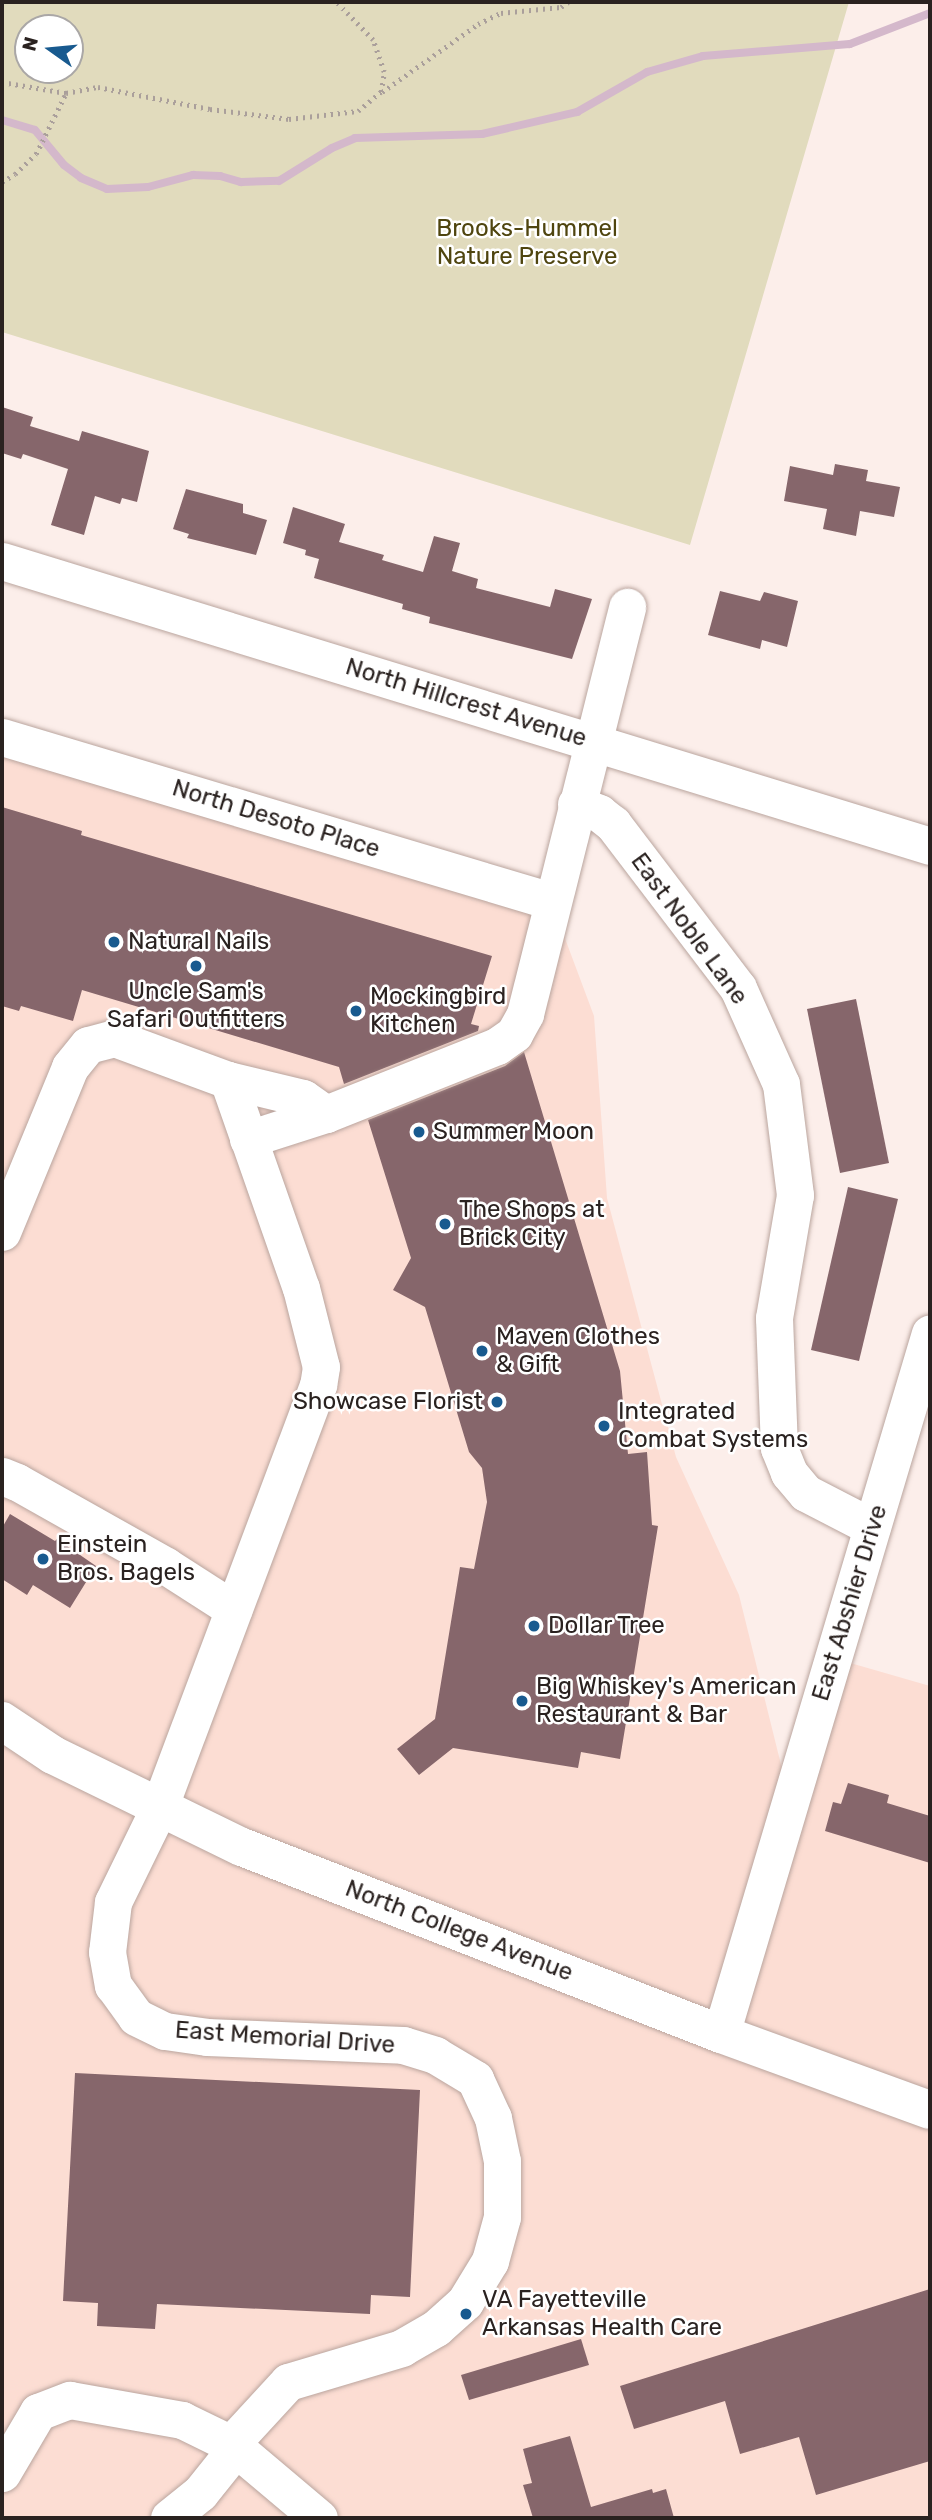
<!DOCTYPE html>
<html>
<head>
<meta charset="utf-8">
<style>
  body { margin:0 }
  #map { position:relative; width:932px; height:2520px; overflow:hidden; background:#fceeea; font-family:Rubik,sans-serif }
  div>[style] { position:absolute }
  .built>* { inset:0; background:#fcddd3 }
  .green>* { inset:0; background:#e1dbbd }
  .stream>* { height:8px; margin:-4px; padding:0 4px; transform-origin:4px; border-radius:4px; background:#d4b8cb }
  .building>* { inset:0; background:#86666b }
  .path>* { height:4.5px; margin-top:-2.25px; transform-origin:0; background:repeating-linear-gradient(90deg,#aa9f9b 0 2px,transparent 0 7px) }
  .roads { filter:drop-shadow(0 0 2px #baa59e) drop-shadow(0 0 2px #baa59e) }
  .minor>* { height:37px; margin:-18.5px; padding:0 18.5px; transform-origin:18.5px; border-radius:18.5px; background:#fff }
  .major>* { height:38px; margin:-19px; padding:0 19px; transform-origin:19px; border-radius:19px; background:#fff }
  .dots>* { width:19px; height:19px; translate:-50% -50%; box-sizing:border-box; border:4px solid #fff; border-radius:50% }
  span { translate:-50% -50%; white-space:nowrap; text-align:center; line-height:1.15; -webkit-text-stroke:5px #fff; paint-order:stroke }
  .park-label { font-size:24px; color:#4f450f }
  .street-label { font-size:24px; color:#2a2220 }
  .poi-label { font-size:24px; color:#2a2220 }
  .left { translate:0 -50%; text-align:left }
  .right { translate:-100% -50%; text-align:right }
  .frame { position:absolute; inset:0; border:4px solid #2a2220; pointer-events:none }
  .north { position:absolute; left:14px; top:14px; width:70px; height:70px; box-sizing:border-box; background:#fff; border:2px solid #aaa7a6; border-radius:50%; rotate:285deg; font-size:19px; font-weight:700; line-height:28px; text-align:center; color:#2a2220 }
  .north::after { content:''; display:block; margin:auto; width:24px; height:32px; background:#185a8f; clip-path:polygon(50% 0,100% 100%,50% 72%,0 100%) }
</style>
</head>
<body>
<div id="map">
  <div class="built">
    <div style="clip-path:polygon(2px 737px,551px 901px,594px 1016px,607px 1198px,676px 1457px,739px 1595px,790px 1801px,833px 1658px,930px 1686px,930px 2518px,2px 2518px)"></div>
  </div>
  <div class="green">
    <div style="clip-path:polygon(evenodd,2px 2px,849px 2px,690px 545px,2px 332px,2px 2px,28px 28px,70px 28px,70px 70px,28px 70px,28px 28px)"></div>
  </div>
  <div class="stream">
    <div style="left:2px;top:120px;width:34px;rotate:17deg"></div>
    <div style="left:35px;top:130px;width:45px;rotate:50.4deg"></div>
    <div style="left:64px;top:165px;width:21px;rotate:37deg"></div>
    <div style="left:81px;top:178px;width:28px;rotate:23deg"></div>
    <div style="left:107px;top:189px;width:41px;rotate:-2.8deg"></div>
    <div style="left:148px;top:187px;width:47px;rotate:-14.9deg"></div>
    <div style="left:193px;top:175px;width:27px;rotate:2deg"></div>
    <div style="left:220px;top:176px;width:22px;rotate:16deg"></div>
    <div style="left:241px;top:182px;width:38px;rotate:-2deg"></div>
    <div style="left:279px;top:181px;width:62px;rotate:-31.9deg"></div>
    <div style="left:332px;top:148px;width:25px;rotate:-23deg"></div>
    <div style="left:355px;top:138px;width:127px;rotate:-1.8deg"></div>
    <div style="left:482px;top:134px;width:98px;rotate:-13deg"></div>
    <div style="left:577px;top:112px;width:81px;rotate:-29.7deg"></div>
    <div style="left:647px;top:72px;width:58px;rotate:-15.9deg"></div>
    <div style="left:703px;top:56px;width:147px;rotate:-4.7deg"></div>
    <div style="left:850px;top:44px;width:86px;rotate:-21.2deg"></div>
  </div>
  <div class="building">
    <div style="clip-path:polygon(2px 407px,33px 417px,30px 426px,79px 441px,82px 431px,149px 451px,137px 502px,122px 498px,120px 504px,95px 496px,84px 535px,51px 525px,68px 469px,23px 454px,21px 459px,2px 453px)"></div>
    <div style="clip-path:polygon(835px 464px,868px 470px,866px 481px,900px 487px,894px 517px,860px 511px,856px 536px,823px 529px,827px 509px,784px 501px,790px 466px,833px 475px)"></div>
    <div style="clip-path:polygon(186px 489px,243px 504px,243px 513px,267px 520px,256px 555px,187px 538px,189px 534px,173px 529px)"></div>
    <div style="clip-path:polygon(293px 507px,345px 524px,339px 542px,384px 555px,382px 560px,423px 572px,434px 536px,460px 543px,452px 571px,478px 579px,476px 588px,550px 607px,555px 589px,592px 599px,572px 659px,429px 623px,430px 617px,402px 609px,403px 604px,314px 578px,319px 559px,305px 555px,306px 550px,283px 543px)"></div>
    <div style="clip-path:polygon(720px 591px,760px 601px,764px 592px,798px 601px,787px 647px,762px 640px,760px 649px,708px 635px)"></div>
    <div style="clip-path:polygon(2px 807px,82px 831px,81px 835px,492px 956px,471px 1024px,479px 1026px,478px 1031px,344px 1084px,339px 1067px,82px 990px,73px 1021px,21px 1006px,19px 1011px,2px 1006px)"></div>
    <div style="clip-path:polygon(856px 999px,889px 1163px,840px 1173px,807px 1009px)"></div>
    <div style="clip-path:polygon(524px 1052px,620px 1371px,628px 1454px,647px 1452px,652px 1525px,658px 1526px,620px 1759px,581px 1752px,578px 1768px,453px 1748px,419px 1775px,397px 1749px,435px 1719px,460px 1567px,474px 1569px,487px 1502px,482px 1468px,469px 1452px,425px 1307px,393px 1290px,411px 1258px,368px 1120px,505px 1066px)"></div>
    <div style="clip-path:polygon(848px 1187px,898px 1199px,859px 1361px,811px 1350px)"></div>
    <div style="clip-path:polygon(10px 1514px,55px 1541px,57px 1539px,96px 1566px,70px 1608px,33px 1585px,27px 1595px,2px 1579px,2px 1528px)"></div>
    <div style="clip-path:polygon(848px 1783px,889px 1795px,887px 1803px,930px 1816px,930px 1863px,825px 1831px,833px 1802px,841px 1804px)"></div>
    <div style="clip-path:polygon(75px 2073px,420px 2090px,410px 2297px,371px 2295px,370px 2314px,157px 2304px,155px 2329px,97px 2326px,98px 2303px,63px 2301px)"></div>
    <div style="clip-path:polygon(930px 2289px,930px 2461px,816px 2495px,799px 2437px,740px 2454px,725px 2401px,634px 2429px,620px 2386px)"></div>
    <div style="clip-path:polygon(581px 2339px,589px 2365px,469px 2400px,461px 2375px)"></div>
    <div style="clip-path:polygon(570px 2436px,591px 2507px,652px 2489px,653px 2493px,666px 2489px,674px 2518px,533px 2518px,523px 2485px,532px 2483px,523px 2449px)"></div>
  </div>
  <div class="path">
    <div style="left:2px;top:82px;width:65px;rotate:9.8deg"></div>
    <div style="left:66px;top:93px;width:33px;rotate:-11deg"></div>
    <div style="left:98px;top:87px;width:114px;rotate:11.1deg"></div>
    <div style="left:210px;top:109px;width:80px;rotate:7.2deg"></div>
    <div style="left:289px;top:119px;width:69px;rotate:-6.6deg"></div>
    <div style="left:358px;top:111px;width:30px;rotate:-40deg"></div>
    <div style="left:381px;top:92px;width:20px;rotate:-81deg"></div>
    <div style="left:384px;top:72px;width:34px;rotate:-109deg"></div>
    <div style="left:373px;top:40px;width:53px;rotate:-134.2deg"></div>
    <div style="left:382px;top:92px;width:118px;rotate:-35.3deg"></div>
    <div style="left:478px;top:24px;width:25px;rotate:-26deg"></div>
    <div style="left:501px;top:13px;width:60px;rotate:-5.7deg"></div>
    <div style="left:561px;top:7px;width:9px;rotate:-36deg"></div>
    <div style="left:2px;top:182px;width:15px;rotate:-32deg"></div>
    <div style="left:15px;top:174px;width:29px;rotate:-44deg"></div>
    <div style="left:36px;top:154px;width:68px;rotate:-63.8deg"></div>
  </div>
  <div class="roads">
    <div class="minor">
      <div style="left:2px;top:561px;width:971px;rotate:17.07deg"></div>
      <div style="left:2px;top:737px;width:573px;rotate:16.63deg"></div>
      <div style="left:576px;top:804px;width:25px;rotate:21deg"></div>
      <div style="left:599px;top:813px;width:18px;rotate:38deg"></div>
      <div style="left:613px;top:824px;width:206px;rotate:52.7deg"></div>
      <div style="left:738px;top:988px;width:105px;rotate:65.9deg"></div>
      <div style="left:781px;top:1084px;width:112px;rotate:82.8deg"></div>
      <div style="left:795px;top:1195px;width:125px;rotate:99.7deg"></div>
      <div style="left:774px;top:1318px;width:130px;rotate:87.8deg"></div>
      <div style="left:779px;top:1448px;width:27px;rotate:68deg"></div>
      <div style="left:789px;top:1473px;width:26px;rotate:50deg"></div>
      <div style="left:806px;top:1493px;width:74px;rotate:27.3deg"></div>
      <div style="left:228px;top:1080px;width:220px;rotate:70.7deg"></div>
      <div style="left:301px;top:1288px;width:81px;rotate:75.8deg"></div>
      <div style="left:321px;top:1367px;width:18px;rotate:99deg"></div>
      <div style="left:318px;top:1385px;width:452px;rotate:110.6deg"></div>
      <div style="left:159px;top:1808px;width:105px;rotate:116.1deg"></div>
      <div style="left:113px;top:1902px;width:50px;rotate:96.8deg"></div>
      <div style="left:107px;top:1952px;width:34px;rotate:80deg"></div>
      <div style="left:113px;top:1985px;width:39px;rotate:54deg"></div>
      <div style="left:136px;top:2017px;width:32px;rotate:26deg"></div>
      <div style="left:165px;top:2031px;width:42px;rotate:8.1deg"></div>
      <div style="left:207px;top:2037px;width:196px;rotate:2.3deg"></div>
      <div style="left:403px;top:2045px;width:34px;rotate:17deg"></div>
      <div style="left:435px;top:2055px;width:47px;rotate:31deg"></div>
      <div style="left:475px;top:2079px;width:43px;rotate:65.2deg"></div>
      <div style="left:493px;top:2118px;width:44px;rotate:78.2deg"></div>
      <div style="left:502px;top:2161px;width:56px;rotate:90deg"></div>
      <div style="left:502px;top:2217px;width:46px;rotate:105.3deg"></div>
      <div style="left:490px;top:2261px;width:48px;rotate:121.4deg"></div>
      <div style="left:465px;top:2302px;width:39px;rotate:138deg"></div>
      <div style="left:436px;top:2328px;width:39px;rotate:150deg"></div>
      <div style="left:402px;top:2348px;width:119px;rotate:163.4deg"></div>
      <div style="left:288px;top:2382px;width:84px;rotate:132.6deg"></div>
      <div style="left:248px;top:1139px;width:82px;rotate:-17.8deg"></div>
      <div style="left:326px;top:1114px;width:184px;rotate:-21.7deg"></div>
      <div style="left:497px;top:1046px;width:21px;rotate:-35deg"></div>
      <div style="left:514px;top:1034px;width:23px;rotate:-61deg"></div>
      <div style="left:525px;top:1014px;width:420px;rotate:-75.9deg"></div>
      <div style="left:2px;top:1232px;width:178px;rotate:-67.6deg"></div>
      <div style="left:70px;top:1067px;width:28px;rotate:-51deg"></div>
      <div style="left:88px;top:1045px;width:27px;rotate:-15deg"></div>
      <div style="left:114px;top:1038px;width:121px;rotate:20.2deg"></div>
      <div style="left:228px;top:1080px;width:77px;rotate:13.5deg"></div>
      <div style="left:303px;top:1098px;width:28px;rotate:35deg"></div>
      <div style="left:2px;top:1476px;width:16px;rotate:22deg"></div>
      <div style="left:17px;top:1482px;width:171px;rotate:29.4deg"></div>
      <div style="left:166px;top:1566px;width:80px;rotate:32.7deg"></div>
      <div style="left:721px;top:2034px;width:731px;rotate:-73.4deg"></div>
      <div style="left:2px;top:2473px;width:71px;rotate:-59.5deg"></div>
      <div style="left:38px;top:2412px;width:34px;rotate:-21deg"></div>
      <div style="left:70px;top:2400px;width:114px;rotate:10.1deg"></div>
      <div style="left:182px;top:2420px;width:55px;rotate:26.1deg"></div>
      <div style="left:231px;top:2444px;width:115px;rotate:40.1deg"></div>
      <div style="left:169px;top:2518px;width:40px;rotate:-39deg"></div>
      <div style="left:200px;top:2493px;width:58px;rotate:-51.3deg"></div>
    </div>
    <div class="major">
      <div style="left:2px;top:1721px;width:61px;rotate:33.7deg"></div>
      <div style="left:53px;top:1755px;width:210px;rotate:26deg"></div>
      <div style="left:242px;top:1847px;width:514px;rotate:21.33deg"></div>
      <div style="left:721px;top:2034px;width:222px;rotate:20deg"></div>
    </div>
  </div>
  <div class="dots">
    <div style="left:114px;top:942px;background:#185a8f"></div>
    <div style="left:196px;top:966px;background:#185a8f"></div>
    <div style="left:356px;top:1011px;background:#185a8f"></div>
    <div style="left:419px;top:1132px;background:#185a8f"></div>
    <div style="left:445px;top:1224px;background:#185a8f"></div>
    <div style="left:482px;top:1351px;background:#185a8f"></div>
    <div style="left:497px;top:1402px;background:#185a8f"></div>
    <div style="left:604px;top:1426px;background:#185a8f"></div>
    <div style="left:43px;top:1559px;background:#185a8f"></div>
    <div style="left:534px;top:1626px;background:#185a8f"></div>
    <div style="left:522px;top:1701px;background:#185a8f"></div>
    <div style="left:466px;top:2314px;background:#185a8f"></div>
  </div>
  <div class="park-label">
    <span style="left:527px;top:243px">Brooks-Hummel<br>Nature Preserve</span>
  </div>
  <div class="street-label">
    <span style="left:466px;top:703px;rotate:17deg">North Hillcrest Avenue</span>
    <span style="left:276px;top:819px;rotate:17deg">North Desoto Place</span>
    <span style="left:689px;top:929px;rotate:54deg">East Noble Lane</span>
    <span style="left:850px;top:1603px;rotate:-73deg">East Abshier Drive</span>
    <span style="left:459px;top:1931px;rotate:21deg">North College Avenue</span>
    <span style="left:285px;top:2038px;rotate:4deg">East Memorial Drive</span>
  </div>
  <div class="poi-label">
    <span class="left" style="left:128px;top:942px">Natural Nails</span>
    <span style="left:196px;top:1006px">Uncle Sam's<br>Safari Outfitters</span>
    <span class="left" style="left:370px;top:1011px">Mockingbird<br>Kitchen</span>
    <span class="left" style="left:433px;top:1132px">Summer Moon</span>
    <span class="left" style="left:459px;top:1224px">The Shops at<br>Brick City</span>
    <span class="left" style="left:496px;top:1351px">Maven Clothes<br>&amp; Gift</span>
    <span class="right" style="left:483px;top:1402px">Showcase Florist</span>
    <span class="left" style="left:618px;top:1426px">Integrated<br>Combat Systems</span>
    <span class="left" style="left:57px;top:1559px">Einstein<br>Bros. Bagels</span>
    <span class="left" style="left:548px;top:1626px">Dollar Tree</span>
    <span class="left" style="left:536px;top:1701px">Big Whiskey's American<br>Restaurant &amp; Bar</span>
    <span class="left" style="left:482px;top:2314px">VA Fayetteville<br>Arkansas Health Care</span>
  </div>
  <div class="frame"></div>
  <div class="north">N</div>
</div>
</body>
</html>
